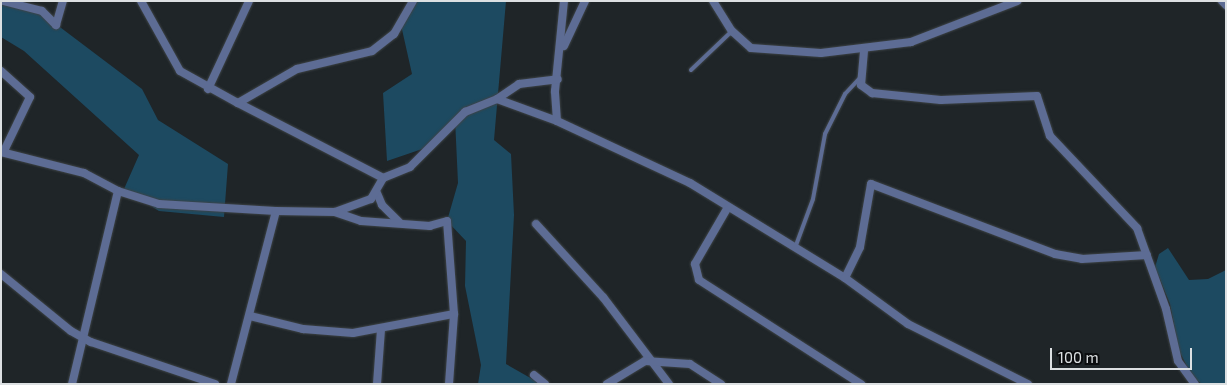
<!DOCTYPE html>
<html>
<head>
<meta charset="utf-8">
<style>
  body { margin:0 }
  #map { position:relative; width:1227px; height:385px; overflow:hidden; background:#1f2528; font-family:"Exo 2",sans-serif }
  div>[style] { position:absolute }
  .green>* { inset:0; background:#1d4a61 }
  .roads { filter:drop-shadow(0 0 1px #3d4346) drop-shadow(0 0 1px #3d4346) }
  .lane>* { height:4px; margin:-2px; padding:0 2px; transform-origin:2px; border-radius:2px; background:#5d6c94 }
  .street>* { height:8px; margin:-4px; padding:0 4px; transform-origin:4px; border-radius:4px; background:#5d6c94 }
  span { translate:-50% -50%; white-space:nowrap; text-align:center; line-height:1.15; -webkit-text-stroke:4.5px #0b0d0f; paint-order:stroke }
  .frame { position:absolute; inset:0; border:2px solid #dce0e2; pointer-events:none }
  .scale { position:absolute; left:1050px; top:348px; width:142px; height:22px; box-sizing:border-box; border:2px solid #dce0e2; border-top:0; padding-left:6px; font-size:15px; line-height:18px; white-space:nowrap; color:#dce0e2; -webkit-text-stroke:4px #0b0d0f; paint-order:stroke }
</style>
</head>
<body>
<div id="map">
  <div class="green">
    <div style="clip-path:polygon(1px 1px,36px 9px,142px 89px,158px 120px,228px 164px,224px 217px,159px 211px,124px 189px,139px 155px,24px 51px,1px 37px)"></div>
    <div style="clip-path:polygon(413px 1px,506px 1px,494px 140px,511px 154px,514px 215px,506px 364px,541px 384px,478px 384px,481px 365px,465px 286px,466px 241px,447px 221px,458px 183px,455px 119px,431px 146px,387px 161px,383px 93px,412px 74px,401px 25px)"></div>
    <div style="clip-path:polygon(1168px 248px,1189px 280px,1208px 279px,1226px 270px,1226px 384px,1202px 384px,1192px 377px,1179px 350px,1170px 304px,1155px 267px,1159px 254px)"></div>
  </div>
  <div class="roads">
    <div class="lane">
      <div style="left:691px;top:70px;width:57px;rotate:-43.6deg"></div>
      <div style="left:795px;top:248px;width:52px;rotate:-69.8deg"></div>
      <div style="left:813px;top:199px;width:66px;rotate:-79.5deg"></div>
      <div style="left:825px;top:134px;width:45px;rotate:-63.4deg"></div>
      <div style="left:845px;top:94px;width:22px;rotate:-47deg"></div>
    </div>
    <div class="street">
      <div style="left:3px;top:1px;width:40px;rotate:14.4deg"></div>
      <div style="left:42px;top:11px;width:20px;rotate:45deg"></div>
      <div style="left:56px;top:25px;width:25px;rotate:-74deg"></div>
      <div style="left:141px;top:1px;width:80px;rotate:60.9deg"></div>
      <div style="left:180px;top:71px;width:66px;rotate:28.9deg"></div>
      <div style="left:238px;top:103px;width:68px;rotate:-30deg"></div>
      <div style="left:297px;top:69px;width:77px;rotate:-13.5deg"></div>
      <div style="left:372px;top:51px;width:28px;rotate:-38deg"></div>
      <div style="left:394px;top:34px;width:38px;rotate:-60deg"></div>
      <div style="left:713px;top:1px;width:36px;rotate:58deg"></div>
      <div style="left:732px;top:31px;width:25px;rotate:42deg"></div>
      <div style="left:751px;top:48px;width:70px;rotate:4.1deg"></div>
      <div style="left:821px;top:53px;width:91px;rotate:-7deg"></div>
      <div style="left:911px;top:42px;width:114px;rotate:-21.1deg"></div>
      <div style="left:1222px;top:1px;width:6px;rotate:45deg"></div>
      <div style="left:564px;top:46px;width:50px;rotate:-65deg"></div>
      <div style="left:864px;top:51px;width:34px;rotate:95deg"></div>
      <div style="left:861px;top:85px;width:14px;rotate:36deg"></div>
      <div style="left:872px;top:93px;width:69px;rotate:5.8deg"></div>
      <div style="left:941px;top:100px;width:96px;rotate:-2.4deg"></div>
      <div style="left:1037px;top:96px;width:42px;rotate:72deg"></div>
      <div style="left:1050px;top:136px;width:127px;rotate:46.6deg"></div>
      <div style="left:1137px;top:228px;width:86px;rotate:70.3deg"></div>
      <div style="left:1166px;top:309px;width:53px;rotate:77deg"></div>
      <div style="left:1178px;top:361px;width:29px;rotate:54deg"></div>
      <div style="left:1px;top:71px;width:39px;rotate:42deg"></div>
      <div style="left:30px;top:97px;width:60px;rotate:115.7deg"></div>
      <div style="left:208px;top:89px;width:97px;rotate:-65deg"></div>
      <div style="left:497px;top:99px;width:64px;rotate:20.1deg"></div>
      <div style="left:557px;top:121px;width:147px;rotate:25deg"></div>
      <div style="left:690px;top:183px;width:182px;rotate:31.5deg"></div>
      <div style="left:845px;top:278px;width:34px;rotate:-64deg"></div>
      <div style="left:860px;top:247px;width:64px;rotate:-80.1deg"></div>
      <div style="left:871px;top:184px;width:197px;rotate:20.8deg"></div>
      <div style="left:1055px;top:254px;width:27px;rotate:10deg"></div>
      <div style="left:1082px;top:259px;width:65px;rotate:-3.5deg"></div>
      <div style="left:238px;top:103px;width:163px;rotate:27.3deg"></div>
      <div style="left:557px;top:121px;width:30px;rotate:-94deg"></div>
      <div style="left:555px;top:91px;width:90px;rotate:-84.3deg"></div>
      <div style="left:1px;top:152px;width:86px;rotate:14.2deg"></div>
      <div style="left:84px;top:173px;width:38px;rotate:28deg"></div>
      <div style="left:118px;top:191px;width:198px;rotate:103.4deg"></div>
      <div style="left:118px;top:191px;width:43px;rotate:17.6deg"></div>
      <div style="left:159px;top:204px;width:117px;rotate:3.4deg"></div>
      <div style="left:276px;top:211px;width:179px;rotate:104.6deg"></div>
      <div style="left:377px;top:193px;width:13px;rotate:67deg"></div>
      <div style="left:382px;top:205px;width:25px;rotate:45deg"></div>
      <div style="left:728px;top:207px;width:66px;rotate:120.1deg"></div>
      <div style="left:695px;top:264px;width:16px;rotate:76deg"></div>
      <div style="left:699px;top:280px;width:193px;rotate:32.7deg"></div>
      <div style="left:335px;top:212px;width:38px;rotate:-20deg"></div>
      <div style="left:371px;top:199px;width:24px;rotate:-60deg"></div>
      <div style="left:383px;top:178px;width:29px;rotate:-22deg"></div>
      <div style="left:410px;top:167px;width:78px;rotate:-45deg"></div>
      <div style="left:465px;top:112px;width:35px;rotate:-22deg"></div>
      <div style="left:497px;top:99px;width:27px;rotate:-34deg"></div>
      <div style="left:519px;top:84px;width:39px;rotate:-7deg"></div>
      <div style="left:536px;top:224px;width:99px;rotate:47.5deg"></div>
      <div style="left:603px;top:297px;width:109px;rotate:52.8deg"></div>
      <div style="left:1px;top:274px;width:90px;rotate:39.2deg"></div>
      <div style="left:71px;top:331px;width:23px;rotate:29deg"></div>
      <div style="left:91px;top:342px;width:131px;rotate:18.7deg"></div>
      <div style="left:845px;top:278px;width:78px;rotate:36.1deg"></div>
      <div style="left:908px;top:324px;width:134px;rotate:26.6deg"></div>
      <div style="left:250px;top:316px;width:55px;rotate:13.8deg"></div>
      <div style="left:303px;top:329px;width:50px;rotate:4.6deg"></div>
      <div style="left:353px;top:333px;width:103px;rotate:-10.7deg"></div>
      <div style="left:454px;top:314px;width:93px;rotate:-94.3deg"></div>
      <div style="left:447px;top:221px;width:18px;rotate:164deg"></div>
      <div style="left:430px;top:226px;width:69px;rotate:-175.9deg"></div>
      <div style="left:361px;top:221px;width:28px;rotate:-161deg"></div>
      <div style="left:335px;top:212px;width:59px;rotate:-179deg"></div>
      <div style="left:534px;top:375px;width:14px;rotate:39deg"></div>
      <div style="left:377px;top:384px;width:54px;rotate:-85.8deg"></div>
      <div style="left:449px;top:384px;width:70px;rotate:-85.9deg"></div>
      <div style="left:607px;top:384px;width:44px;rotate:-31.2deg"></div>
      <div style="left:645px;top:361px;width:45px;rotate:3.8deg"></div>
      <div style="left:690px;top:364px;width:37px;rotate:33deg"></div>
    </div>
  </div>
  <div class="frame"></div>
  <div class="scale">100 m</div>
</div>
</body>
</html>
